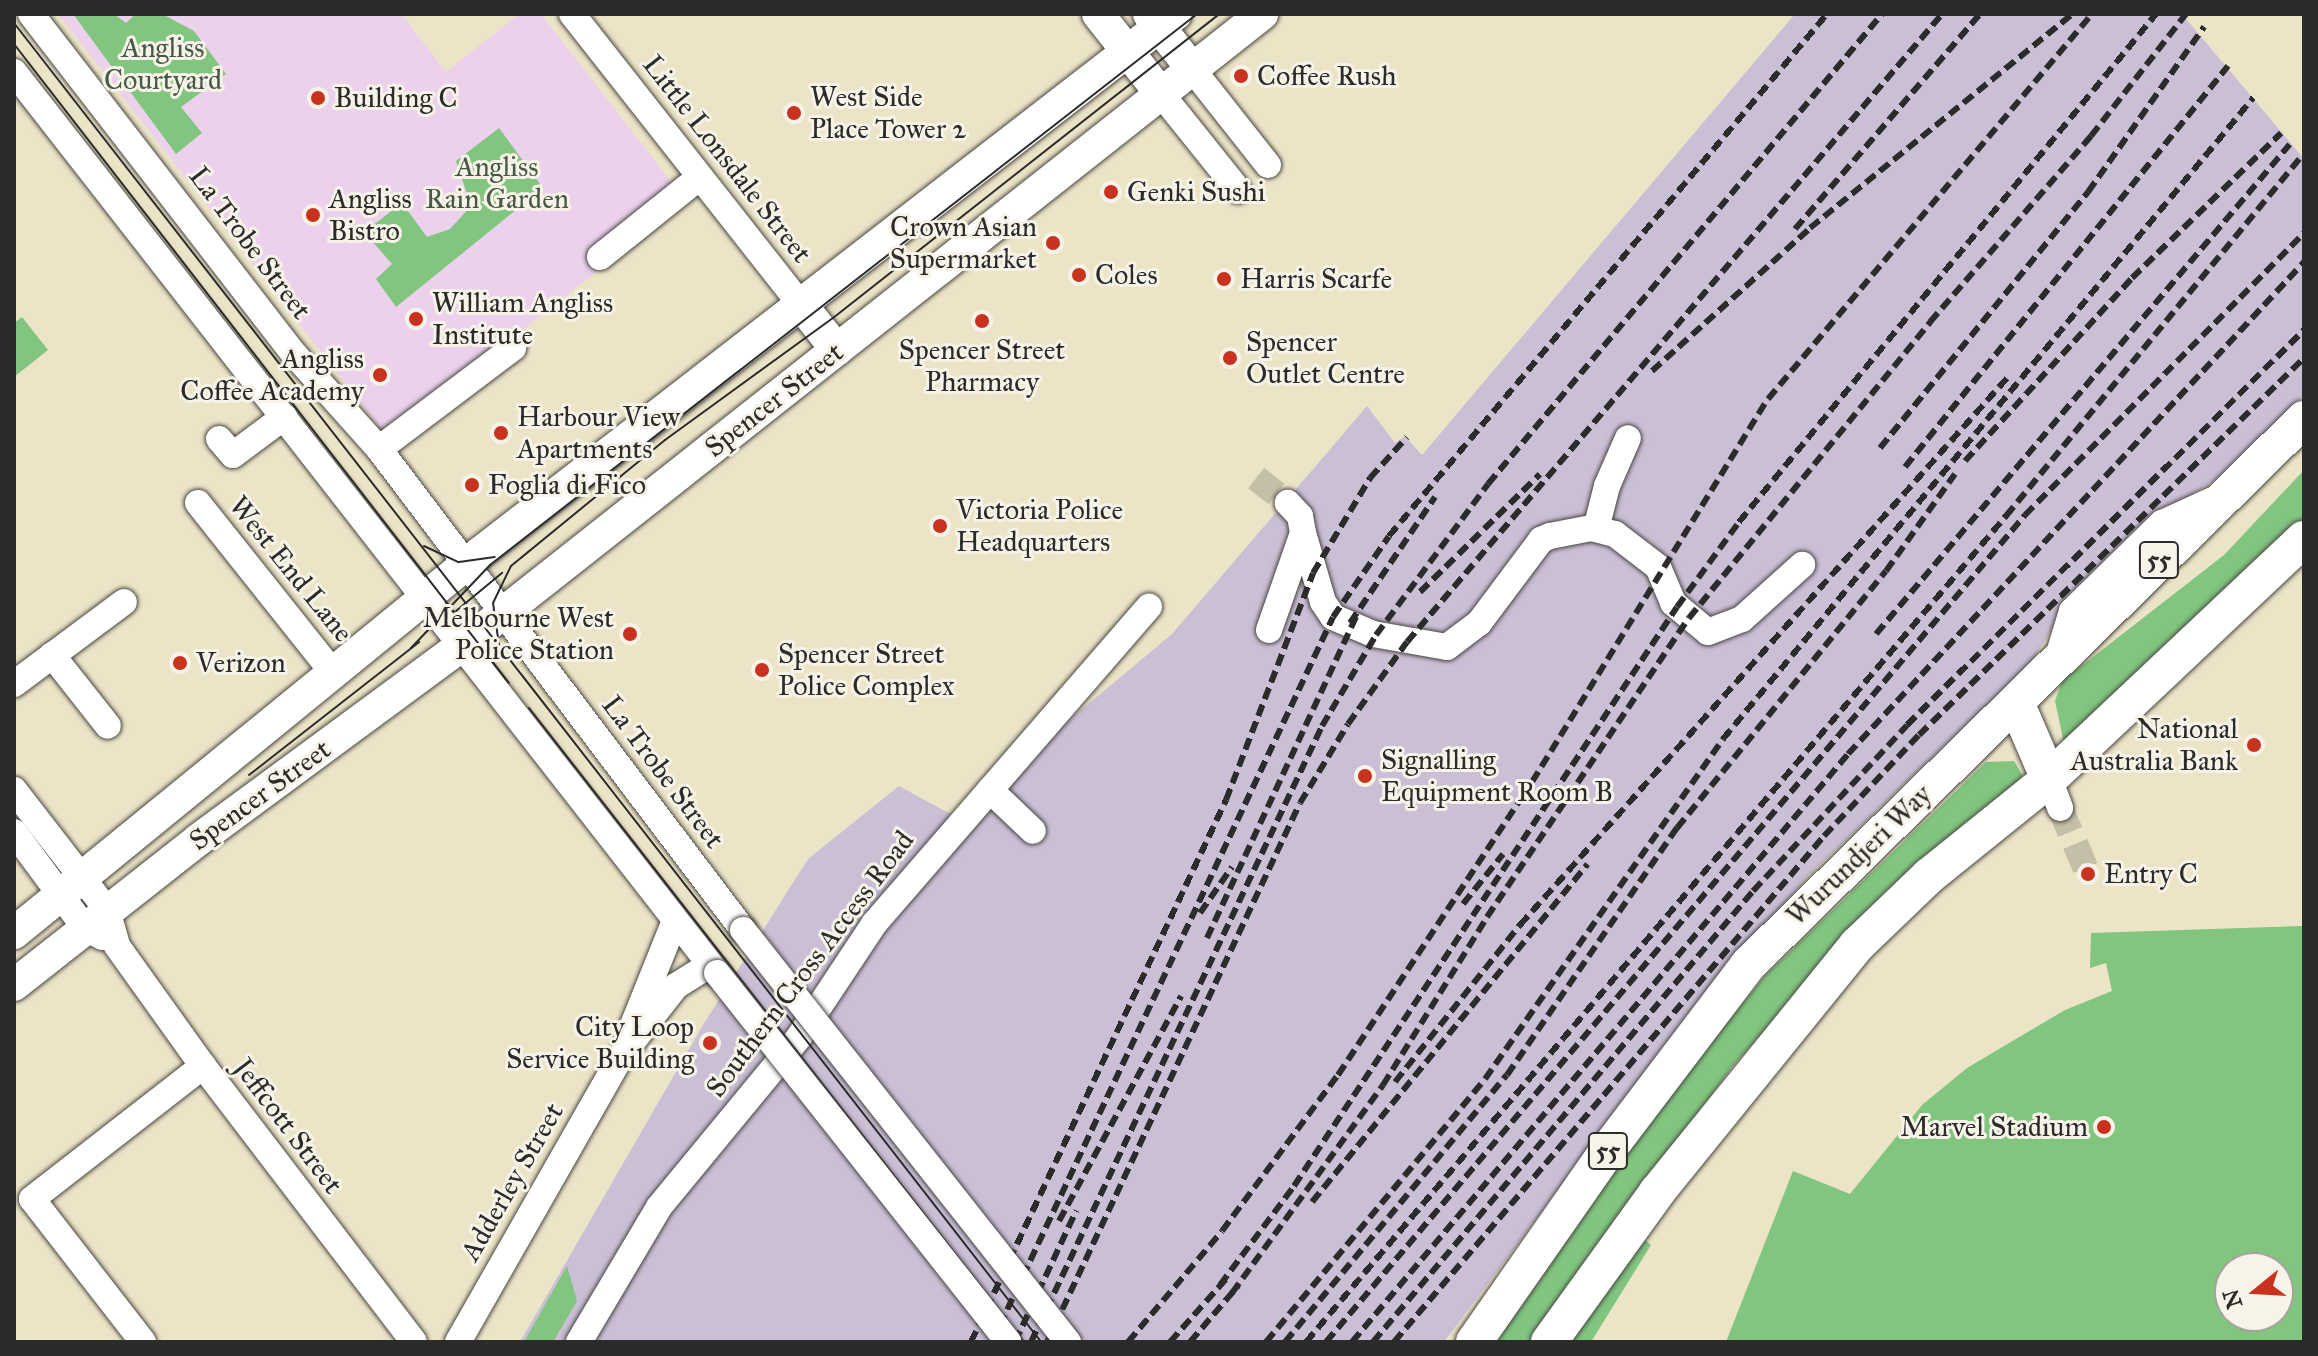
<!DOCTYPE html>
<html>
<head>
<meta charset="utf-8">
<style>
  body { margin:0 }
  #map { position:relative; width:2318px; height:1356px; overflow:hidden; background:#ece4c7; font-family:"IM FELL Great Primer",serif }
  div>[style] { position:absolute }
  .built>* { inset:0; background:#ebd1ec }
  .industrial>* { inset:0; background:#cbbfd6 }
  .green>* { inset:0; background:#81c57f }
  .minor-tunnel>* { height:26px; margin-top:-13px; transform-origin:0; background:repeating-linear-gradient(90deg,#c5bfa8 0 26px,transparent 0 39px) }
  .roads { filter:drop-shadow(0 0 2px #484742) drop-shadow(0 0 2px #484742) }
  .minor>* { height:26px; margin:-13px; padding:0 13px; transform-origin:13px; border-radius:13px; background:#fff }
  .major>* { height:32px; margin:-16px; padding:0 16px; transform-origin:16px; border-radius:16px; background:#fff }
  .highway>* { height:36px; margin:-18px; padding:0 18px; transform-origin:18px; border-radius:18px; background:#fff }
  .tram>* { height:2px; margin:-1px; padding:0 1px; transform-origin:1px; border-radius:1px; background:#2b2b2b }
  .rail>* { height:6px; margin-top:-3px; transform-origin:0; background:repeating-linear-gradient(90deg,#2b2b2b 0 12px,transparent 0 18px) }
  .bridges { filter:drop-shadow(0 0 2px #484742) drop-shadow(0 0 2px #484742) }
  .minor-bridge>* { height:26px; margin:-13px; padding:0 13px; transform-origin:13px; border-radius:13px; background:#fff }
  .dots>* { width:22px; height:22px; translate:-50% -50%; box-sizing:border-box; border:4px solid #f7f3e8; border-radius:50% }
  span { translate:-50% -50%; white-space:nowrap; text-align:center; line-height:1.15; -webkit-text-stroke:6px #f7f3e8; paint-order:stroke }
  .shield-label span { padding:2px 6px; background:#f7f3e8; border:2px solid; border-radius:6px; -webkit-text-stroke-width:0 }
  .shield-label { font-size:26px; color:#2b2b2b; font-weight:700 }
  .park-label { font-size:28px; color:#455944 }
  .poi-label { font-size:28px; color:#2b2b2b }
  .left { translate:0 -50%; text-align:left }
  .right { translate:-100% -50%; text-align:right }
  .street-label { font-size:28px; color:#2b2b2b }
  .frame { position:absolute; inset:0; border:16px solid #2b2b2b; pointer-events:none }
  .north { position:absolute; left:2214px; top:1252px; width:80px; height:80px; box-sizing:border-box; background:#f7f3e8; border:2px solid #a5a39c; border-radius:50%; rotate:252deg; font-size:22px; font-weight:700; line-height:32px; text-align:center; color:#2b2b2b }
  .north::after { content:''; display:block; margin:auto; width:28px; height:36px; background:#c8321e; clip-path:polygon(50% 0,100% 100%,50% 72%,0 100%) }
</style>
</head>
<body>
<div id="map">
  <div class="built">
    <div style="clip-path:polygon(58px 14px,401px 14px,446px 72px,519px 14px,541px 14px,686px 201px,387px 437px)"></div>
  </div>
  <div class="industrial">
    <div style="clip-path:polygon(1795px 14px,2182px 14px,2304px 159px,2304px 395px,2215px 480px,2155px 517px,2073px 599px,2030px 663px,1807px 877px,1679px 1028px,1444px 1342px,520px 1342px,703px 1025px,808px 859px,899px 786px,954px 816px,1172px 634px,1367px 406px,1395px 443px,1405px 436px,1422px 455px)"></div>
  </div>
  <div class="green">
    <div style="clip-path:polygon(73px 14px,114px 14px,126px 23px,136px 14px,162px 14px,194px 31px,226px 74px,181px 107px,202px 133px,176px 154px)"></div>
    <div style="clip-path:polygon(499px 128px,543px 188px,396px 307px,376px 279px,392px 264px,364px 232px,402px 203px,427px 237px,450px 229px,471px 206px,456px 161px)"></div>
    <div style="clip-path:polygon(22px 317px,48px 350px,14px 377px,14px 323px)"></div>
    <div style="clip-path:polygon(2304px 470px,2304px 519px,2064px 743px,2055px 701px,2062px 681px,2224px 555px)"></div>
    <div style="clip-path:polygon(2014px 761px,2023px 776px,1861px 923px,1732px 1067px,1530px 1342px,1494px 1342px,1656px 1110px,1765px 976px,1986px 762px)"></div>
    <div style="clip-path:polygon(evenodd,2304px 926px,2304px 1342px,1726px 1342px,1793px 1171px,1850px 1194px,1922px 1105px,1967px 1068px,2065px 1010px,2112px 991px,2106px 963px,2090px 968px,2091px 933px,2304px 926px,2278px 1268px,2278px 1316px,2230px 1316px,2230px 1268px,2278px 1268px)"></div>
    <div style="clip-path:polygon(1645px 1240px,1651px 1245px,1591px 1342px,1566px 1342px)"></div>
    <div style="clip-path:polygon(567px 1266px,577px 1301px,553px 1342px,524px 1342px)"></div>
  </div>
  <div class="minor-tunnel">
    <div style="left:1256px;top:478px;width:41px;rotate:38deg"></div>
    <div style="left:2060px;top:808px;width:72px;rotate:67deg"></div>
  </div>
  <div class="roads">
    <div class="minor">
      <div style="left:31px;top:14px;width:431px;rotate:52.3deg"></div>
      <div style="left:295px;top:355px;width:126px;rotate:48.2deg"></div>
      <div style="left:379px;top:449px;width:603px;rotate:52.88deg"></div>
      <div style="left:572px;top:14px;width:372px;rotate:51.8deg"></div>
      <div style="left:1193px;top:70px;width:121px;rotate:51.7deg"></div>
      <div style="left:14px;top:72px;width:1143px;rotate:52.04deg"></div>
      <div style="left:1162px;top:95px;width:122px;rotate:51.3deg"></div>
      <div style="left:600px;top:257px;width:128px;rotate:-38.7deg"></div>
      <div style="left:219px;top:439px;width:21px;rotate:49deg"></div>
      <div style="left:233px;top:455px;width:64px;rotate:-36.7deg"></div>
      <div style="left:379px;top:449px;width:168px;rotate:-37deg"></div>
      <div style="left:198px;top:503px;width:218px;rotate:51.5deg"></div>
      <div style="left:1596px;top:529px;width:44px;rotate:-75.7deg"></div>
      <div style="left:1607px;top:486px;width:52px;rotate:-66.4deg"></div>
      <div style="left:1303px;top:533px;width:72px;rotate:73.8deg"></div>
      <div style="left:1323px;top:602px;width:18px;rotate:56deg"></div>
      <div style="left:1333px;top:617px;width:43px;rotate:23deg"></div>
      <div style="left:1373px;top:634px;width:75px;rotate:10deg"></div>
      <div style="left:1447px;top:647px;width:40px;rotate:-37deg"></div>
      <div style="left:1479px;top:623px;width:104px;rotate:-53.2deg"></div>
      <div style="left:1541px;top:540px;width:10px;rotate:-24deg"></div>
      <div style="left:1550px;top:536px;width:42px;rotate:-11deg"></div>
      <div style="left:1591px;top:528px;width:25px;rotate:14deg"></div>
      <div style="left:1615px;top:534px;width:54px;rotate:37.5deg"></div>
      <div style="left:1658px;top:567px;width:39px;rotate:67deg"></div>
      <div style="left:1673px;top:603px;width:45px;rotate:39.6deg"></div>
      <div style="left:1708px;top:632px;width:36px;rotate:-21deg"></div>
      <div style="left:1742px;top:619px;width:81px;rotate:-42deg"></div>
      <div style="left:1269px;top:630px;width:103px;rotate:-70.7deg"></div>
      <div style="left:1303px;top:533px;width:17px;rotate:-100deg"></div>
      <div style="left:1300px;top:516px;width:18px;rotate:-133deg"></div>
      <div style="left:52px;top:655px;width:90px;rotate:51.7deg"></div>
      <div style="left:2057px;top:660px;width:51px;rotate:-73deg"></div>
      <div style="left:2072px;top:611px;width:126px;rotate:-44.4deg"></div>
      <div style="left:2162px;top:523px;width:56px;rotate:-24.3deg"></div>
      <div style="left:14px;top:684px;width:137px;rotate:-36.7deg"></div>
      <div style="left:2049px;top:779px;width:31px;rotate:69deg"></div>
      <div style="left:14px;top:790px;width:152px;rotate:52.2deg"></div>
      <div style="left:107px;top:910px;width:37px;rotate:74deg"></div>
      <div style="left:117px;top:946px;width:148px;rotate:54.4deg"></div>
      <div style="left:203px;top:1066px;width:347px;rotate:52.6deg"></div>
      <div style="left:990px;top:790px;width:59px;rotate:43.6deg"></div>
      <div style="left:14px;top:832px;width:119px;rotate:53.5deg"></div>
      <div style="left:85px;top:928px;width:20px;rotate:27deg"></div>
      <div style="left:627px;top:1040px;width:126px;rotate:-68.1deg"></div>
      <div style="left:143px;top:1342px;width:181px;rotate:-127.8deg"></div>
      <div style="left:32px;top:1199px;width:217px;rotate:-37.9deg"></div>
      <div style="left:458px;top:1342px;width:331px;rotate:-60.3deg"></div>
      <div style="left:622px;top:1055px;width:88px;rotate:-52deg"></div>
      <div style="left:676px;top:986px;width:39px;rotate:-32deg"></div>
      <div style="left:579px;top:1342px;width:157px;rotate:-59.3deg"></div>
      <div style="left:659px;top:1207px;width:220px;rotate:-50.5deg"></div>
      <div style="left:799px;top:1037px;width:136px;rotate:-56.4deg"></div>
      <div style="left:874px;top:924px;width:420px;rotate:-49.1deg"></div>
    </div>
    <div class="major">
      <div style="left:1098px;top:14px;width:103px;rotate:51.7deg"></div>
      <div style="left:1149px;top:14px;width:71px;rotate:51.8deg"></div>
      <div style="left:802px;top:306px;width:56px;rotate:51.5deg"></div>
      <div style="left:14px;top:933px;width:601px;rotate:-39.2deg"></div>
      <div style="left:480px;top:553px;width:880px;rotate:-37.76deg"></div>
      <div style="left:14px;top:985px;width:234px;rotate:-38.2deg"></div>
      <div style="left:198px;top:840px;width:325px;rotate:-36.4deg"></div>
      <div style="left:460px;top:647px;width:1022px;rotate:-38.28deg"></div>
    </div>
    <div class="highway">
      <div style="left:2017px;top:705px;width:81px;rotate:66.6deg"></div>
      <div style="left:1474px;top:1342px;width:233px;rotate:-55.1deg"></div>
      <div style="left:1607px;top:1151px;width:235px;rotate:-52.8deg"></div>
      <div style="left:1749px;top:964px;width:778px;rotate:-44.48deg"></div>
      <div style="left:1549px;top:1342px;width:185px;rotate:-54.2deg"></div>
      <div style="left:1657px;top:1192px;width:318px;rotate:-51deg"></div>
      <div style="left:1857px;top:945px;width:100px;rotate:-43.8deg"></div>
      <div style="left:1929px;top:876px;width:154px;rotate:-38.9deg"></div>
      <div style="left:2049px;top:779px;width:350px;rotate:-43.3deg"></div>
    </div>
  </div>
  <div class="tram">
    <div style="left:14px;top:23px;width:1672px;rotate:52.09deg"></div>
    <div style="left:14px;top:44px;width:808px;rotate:52.24deg"></div>
    <div style="left:424px;top:546px;width:38px;rotate:25deg"></div>
    <div style="left:459px;top:562px;width:36px;rotate:-8deg"></div>
    <div style="left:456px;top:611px;width:60px;rotate:-39.6deg"></div>
    <div style="left:499px;top:645px;width:42px;rotate:-98.1deg"></div>
    <div style="left:493px;top:603px;width:41px;rotate:-64.1deg"></div>
    <div style="left:511px;top:566px;width:199px;rotate:-39.3deg"></div>
    <div style="left:665px;top:440px;width:208px;rotate:-36deg"></div>
    <div style="left:833px;top:318px;width:491px;rotate:-38.2deg"></div>
    <div style="left:411px;top:648px;width:115px;rotate:-46.4deg"></div>
    <div style="left:490px;top:565px;width:896px;rotate:-37.93deg"></div>
    <div style="left:529px;top:708px;width:804px;rotate:52.02deg"></div>
    <div style="left:249px;top:775px;width:216px;rotate:-38deg"></div>
  </div>
  <div class="rail">
    <div style="left:1795px;top:229px;width:284px;rotate:-49.3deg"></div>
    <div style="left:1652px;top:371px;width:213px;rotate:-42.1deg"></div>
    <div style="left:1810px;top:228px;width:338px;rotate:-39.2deg"></div>
    <div style="left:1880px;top:448px;width:330px;rotate:-50.9deg"></div>
    <div style="left:2088px;top:192px;width:202px;rotate:-54.9deg"></div>
    <div style="left:1965px;top:461px;width:248px;rotate:-47.6deg"></div>
    <div style="left:2132px;top:278px;width:208px;rotate:-44.2deg"></div>
    <div style="left:1905px;top:467px;width:515px;rotate:-51.15deg"></div>
    <div style="left:1420px;top:592px;width:168px;rotate:-44.5deg"></div>
    <div style="left:1350px;top:623px;width:152px;rotate:-56deg"></div>
    <div style="left:1876px;top:634px;width:641px;rotate:-49.81deg"></div>
    <div style="left:1463px;top:904px;width:64px;rotate:-51.3deg"></div>
    <div style="left:1200px;top:913px;width:56px;rotate:-55.2deg"></div>
    <div style="left:1207px;top:938px;width:356px;rotate:-65.1deg"></div>
    <div style="left:1395px;top:1082px;width:201px;rotate:-51.5deg"></div>
    <div style="left:1520px;top:925px;width:735px;rotate:-48.31deg"></div>
    <div style="left:1312px;top:1202px;width:436px;rotate:-50.8deg"></div>
    <div style="left:1059px;top:1221px;width:256px;rotate:-61.5deg"></div>
    <div style="left:1220px;top:1285px;width:124px;rotate:-53.2deg"></div>
    <div style="left:1294px;top:1186px;width:694px;rotate:-56.52deg"></div>
    <div style="left:1677px;top:607px;width:105px;rotate:-53.9deg"></div>
    <div style="left:1739px;top:522px;width:657px;rotate:-50.62deg"></div>
    <div style="left:1232px;top:1293px;width:257px;rotate:-54deg"></div>
    <div style="left:1383px;top:1085px;width:198px;rotate:-58.2deg"></div>
    <div style="left:1487px;top:917px;width:361px;rotate:-56deg"></div>
    <div style="left:1689px;top:618px;width:382px;rotate:-50.8deg"></div>
    <div style="left:1930px;top:322px;width:246px;rotate:-49.1deg"></div>
    <div style="left:2091px;top:136px;width:155px;rotate:-52.1deg"></div>
    <div style="left:971px;top:1342px;width:599px;rotate:-64.8deg"></div>
    <div style="left:1226px;top:800px;width:243px;rotate:-69deg"></div>
    <div style="left:1313px;top:573px;width:111px;rotate:-59deg"></div>
    <div style="left:1370px;top:478px;width:55px;rotate:-47.9deg"></div>
    <div style="left:992px;top:1342px;width:801px;rotate:-64.81deg"></div>
    <div style="left:1333px;top:617px;width:98px;rotate:-55.3deg"></div>
    <div style="left:1389px;top:536px;width:681px;rotate:-50deg"></div>
    <div style="left:1015px;top:1342px;width:145px;rotate:-65deg"></div>
    <div style="left:1031px;top:1342px;width:681px;rotate:-64.71deg"></div>
    <div style="left:1322px;top:726px;width:106px;rotate:-59.3deg"></div>
    <div style="left:1376px;top:635px;width:188px;rotate:-53.4deg"></div>
    <div style="left:1488px;top:484px;width:613px;rotate:-50.03deg"></div>
    <div style="left:1047px;top:1342px;width:595px;rotate:-64.86deg"></div>
    <div style="left:1300px;top:803px;width:92px;rotate:-58.7deg"></div>
    <div style="left:1348px;top:724px;width:101px;rotate:-54.3deg"></div>
    <div style="left:1407px;top:642px;width:825px;rotate:-49.57deg"></div>
    <div style="left:1128px;top:1342px;width:145px;rotate:-49.7deg"></div>
    <div style="left:1222px;top:1231px;width:194px;rotate:-53.4deg"></div>
    <div style="left:1338px;top:1075px;width:351px;rotate:-56.5deg"></div>
    <div style="left:1532px;top:782px;width:450px;rotate:-58.4deg"></div>
    <div style="left:1768px;top:399px;width:503px;rotate:-49.92deg"></div>
    <div style="left:1170px;top:1342px;width:84px;rotate:-48.4deg"></div>
    <div style="left:1190px;top:1342px;width:74px;rotate:-49.4deg"></div>
    <div style="left:1266px;top:1342px;width:342px;rotate:-50.2deg"></div>
    <div style="left:1485px;top:1079px;width:415px;rotate:-55deg"></div>
    <div style="left:1723px;top:739px;width:832px;rotate:-50.41deg"></div>
    <div style="left:1285px;top:1342px;width:347px;rotate:-50.3deg"></div>
    <div style="left:1507px;top:1075px;width:300px;rotate:-55.5deg"></div>
    <div style="left:1677px;top:828px;width:331px;rotate:-50.9deg"></div>
    <div style="left:1886px;top:571px;width:119px;rotate:-54.6deg"></div>
    <div style="left:1306px;top:1342px;width:1083px;rotate:-49.72deg"></div>
    <div style="left:2006px;top:516px;width:467px;rotate:-50.6deg"></div>
    <div style="left:1326px;top:1342px;width:1083px;rotate:-49.79deg"></div>
    <div style="left:2025px;top:515px;width:397px;rotate:-45.3deg"></div>
    <div style="left:1352px;top:1342px;width:769px;rotate:-49.85deg"></div>
    <div style="left:1848px;top:754px;width:671px;rotate:-47.17deg"></div>
    <div style="left:1373px;top:1342px;width:590px;rotate:-49.88deg"></div>
    <div style="left:1753px;top:891px;width:226px;rotate:-47.1deg"></div>
    <div style="left:1907px;top:725px;width:560px;rotate:-44.86deg"></div>
    <div style="left:1394px;top:1342px;width:664px;rotate:-49.64deg"></div>
    <div style="left:1824px;top:836px;width:139px;rotate:-46.8deg"></div>
    <div style="left:1919px;top:735px;width:539px;rotate:-44.4deg"></div>
  </div>
  <div class="bridges">
    <div class="minor-bridge">
      <div style="left:743px;top:930px;width:525px;rotate:51.73deg"></div>
      <div style="left:717px;top:973px;width:470px;rotate:51.7deg"></div>
    </div>
  </div>
  <div class="dots">
    <div style="left:1241px;top:76px;background:#c8321e"></div>
    <div style="left:318px;top:98px;background:#c8321e"></div>
    <div style="left:794px;top:113px;background:#c8321e"></div>
    <div style="left:1111px;top:192px;background:#c8321e"></div>
    <div style="left:313px;top:215px;background:#c8321e"></div>
    <div style="left:1053px;top:243px;background:#c8321e"></div>
    <div style="left:1079px;top:275px;background:#c8321e"></div>
    <div style="left:1224px;top:279px;background:#c8321e"></div>
    <div style="left:416px;top:319px;background:#c8321e"></div>
    <div style="left:982px;top:321px;background:#c8321e"></div>
    <div style="left:1230px;top:358px;background:#c8321e"></div>
    <div style="left:380px;top:375px;background:#c8321e"></div>
    <div style="left:501px;top:433px;background:#c8321e"></div>
    <div style="left:472px;top:485px;background:#c8321e"></div>
    <div style="left:940px;top:526px;background:#c8321e"></div>
    <div style="left:630px;top:634px;background:#c8321e"></div>
    <div style="left:180px;top:663px;background:#c8321e"></div>
    <div style="left:762px;top:670px;background:#c8321e"></div>
    <div style="left:2254px;top:745px;background:#c8321e"></div>
    <div style="left:1365px;top:776px;background:#c8321e"></div>
    <div style="left:2088px;top:874px;background:#c8321e"></div>
    <div style="left:710px;top:1043px;background:#c8321e"></div>
    <div style="left:2104px;top:1127px;background:#c8321e"></div>
  </div>
  <div class="shield-label">
    <span style="left:2159px;top:560px">55</span>
    <span style="left:1608px;top:1151px">55</span>
  </div>
  <div class="park-label">
    <span style="left:163px;top:64px">Angliss<br>Courtyard</span>
    <span style="left:497px;top:183px">Angliss<br>Rain Garden</span>
  </div>
  <div class="poi-label">
    <span class="left" style="left:1257px;top:76px">Coffee Rush</span>
    <span class="left" style="left:810px;top:113px">West Side<br>Place Tower 2</span>
    <span class="left" style="left:334px;top:98px">Building C</span>
    <span class="left" style="left:1127px;top:192px">Genki Sushi</span>
    <span class="left" style="left:329px;top:215px">Angliss<br>Bistro</span>
    <span class="right" style="left:1037px;top:243px">Crown Asian<br>Supermarket</span>
    <span class="left" style="left:1095px;top:275px">Coles</span>
    <span class="left" style="left:1240px;top:279px">Harris Scarfe</span>
    <span class="left" style="left:432px;top:319px">William Angliss<br>Institute</span>
    <span class="left" style="left:1246px;top:358px">Spencer<br>Outlet Centre</span>
    <span style="left:982px;top:366px">Spencer Street<br>Pharmacy</span>
    <span class="right" style="left:364px;top:375px">Angliss<br>Coffee Academy</span>
    <span class="left" style="left:517px;top:433px">Harbour View<br>Apartments</span>
    <span class="left" style="left:488px;top:485px">Foglia di Fico</span>
    <span class="left" style="left:956px;top:526px">Victoria Police<br>Headquarters</span>
    <span class="right" style="left:614px;top:634px">Melbourne West<br>Police Station</span>
    <span class="left" style="left:778px;top:670px">Spencer Street<br>Police Complex</span>
    <span class="left" style="left:196px;top:663px">Verizon</span>
    <span class="right" style="left:2238px;top:745px">National<br>Australia Bank</span>
    <span class="left" style="left:1381px;top:776px">Signalling<br>Equipment Room B</span>
    <span class="left" style="left:2104px;top:874px">Entry C</span>
    <span class="right" style="left:694px;top:1043px">City Loop<br>Service Building</span>
    <span class="right" style="left:2088px;top:1127px">Marvel Stadium</span>
  </div>
  <div class="street-label">
    <span style="left:727px;top:159px;rotate:52deg">Little Lonsdale Street</span>
    <span style="left:250px;top:243px;rotate:53deg">La Trobe Street</span>
    <span style="left:774px;top:400px;rotate:-38deg">Spencer Street</span>
    <span style="left:291px;top:569px;rotate:51deg">West End Lane</span>
    <span style="left:663px;top:772px;rotate:53deg">La Trobe Street</span>
    <span style="left:260px;top:795px;rotate:-36deg">Spencer Street</span>
    <span style="left:1859px;top:855px;rotate:-44deg">Wurundjeri Way</span>
    <span style="left:810px;top:964px;rotate:-53deg">Southern Cross Access Road</span>
    <span style="left:288px;top:1126px;rotate:53deg">Jeffcott Street</span>
    <span style="left:512px;top:1182px;rotate:-60deg">Adderley Street</span>
  </div>
  <div class="frame"></div>
  <div class="north">N</div>
</div>
</body>
</html>
